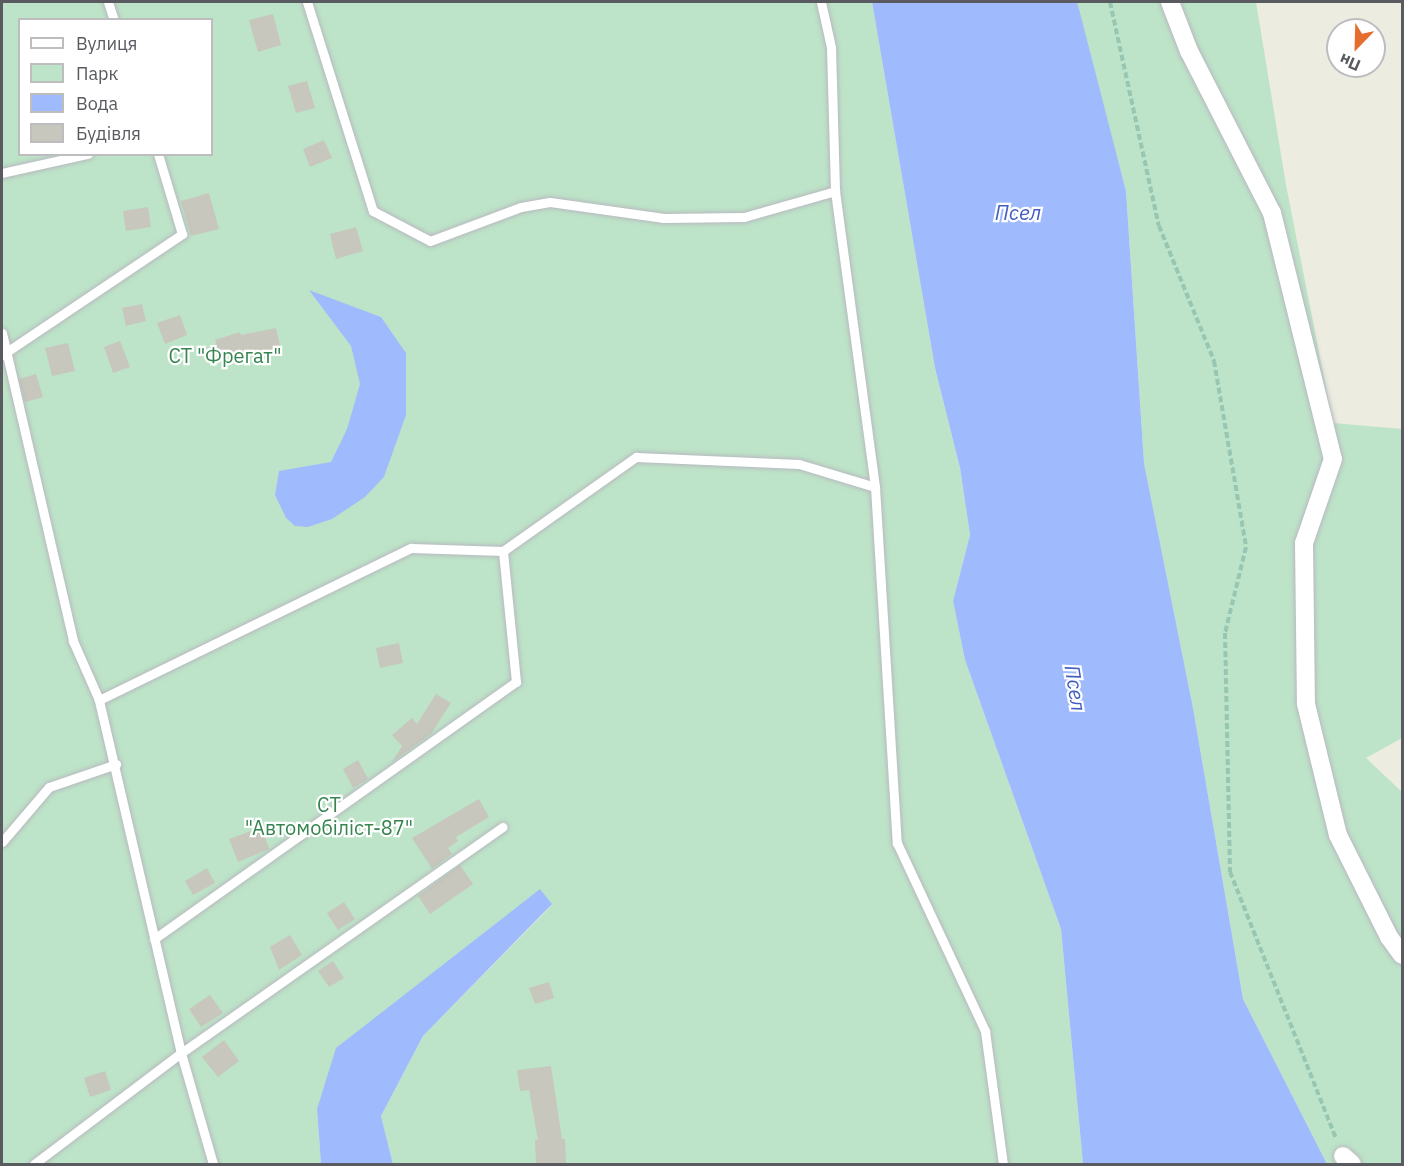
<!DOCTYPE html>
<html>
<head>
<meta charset="utf-8">
<style>
  body { margin:0 }
  #map { position:relative; width:1404px; height:1166px; overflow:hidden; background:#ecece1; font-family:"IBM Plex Sans",sans-serif }
  div>[style] { position:absolute }
  .green>* { inset:0; background:#bde4c8 }
  .water>* { inset:0; background:#a0bbfd }
  .building>* { inset:0; background:#c7c7bd }
  .path>* { height:4px; margin-top:-2px; transform-origin:0; background:repeating-linear-gradient(90deg,#97c6b2 0 6px,transparent 0 9px) }
  .roads { filter:drop-shadow(0 0 2px #b8b9bf) drop-shadow(0 0 2px #b8b9bf) }
  .service>* { height:9px; margin:-4.5px; padding:0 4.5px; transform-origin:4.5px; border-radius:4.5px; background:#fff }
  .minor>* { height:18px; margin:-9px; padding:0 9px; transform-origin:9px; border-radius:9px; background:#fff }
  span { translate:-50% -50%; white-space:nowrap; text-align:center; line-height:1.15; -webkit-text-stroke:4.5px #fff; paint-order:stroke }
  .park-label { font-size:20px; color:#36844f }
  .water-label { font-size:21px; color:#435ec0; font-style:italic }
  .frame { position:absolute; inset:0; border:3px solid #595b61; pointer-events:none }
  .legend { position:absolute; left:18px; top:18px; width:195px; height:138px; box-sizing:border-box; background:#fff; border:2px solid #bdbdc0; margin:0; padding:8px 10px; list-style:none; font-size:18px; color:#595b61 }
  .legend li { display:flex; align-items:center; gap:12px; height:30px }
  .legend b { width:30px; border:2px solid #bdbdc0 }
  .north { position:absolute; left:1326px; top:18px; width:60px; height:60px; box-sizing:border-box; background:#fff; border:2px solid #bdbdc0; border-radius:50%; rotate:203deg; font-size:16px; font-weight:700; line-height:24px; text-align:center; color:#595b61 }
  .north::after { content:''; display:block; margin:auto; width:21px; height:27px; background:#e56d2e; clip-path:polygon(50% 0,100% 100%,50% 72%,0 100%) }
</style>
</head>
<body>
<div id="map">
  <div class="green">
    <div style="clip-path:polygon(evenodd,2px 2px,872px 2px,935px 368px,960px 468px,970px 535px,953px 601px,965px 660px,1061px 929px,1083px 1164px,393px 1164px,381px 1116px,423px 1036px,552px 905px,317px 1109px,321px 1164px,2px 1164px,2px 2px,20px 20px,212px 20px,212px 154px,20px 154px,20px 20px)"></div>
    <div style="clip-path:polygon(1076px 2px,1256px 2px,1286px 185px,1333px 423px,1402px 429px,1402px 738px,1366px 758px,1402px 792px,1402px 1164px,1327px 1164px,1243px 999px,1193px 708px,1144px 463px,1126px 191px)"></div>
  </div>
  <div class="water">
    <div style="clip-path:polygon(872px 2px,1076px 2px,1078px 5px,1126px 191px,1144px 463px,1193px 708px,1243px 999px,1327px 1164px,1083px 1164px,1061px 929px,965px 660px,953px 601px,970px 535px,960px 468px,935px 368px)"></div>
    <div style="clip-path:polygon(309px 290px,381px 317px,406px 353px,406px 415px,384px 477px,365px 497px,332px 519px,308px 527px,295px 526px,286px 518px,275px 495px,279px 471px,331px 462px,347px 429px,360px 384px,351px 346px)"></div>
    <div style="clip-path:polygon(540px 889px,552px 904px,423px 1036px,381px 1116px,393px 1164px,321px 1164px,317px 1109px,336px 1048px)"></div>
  </div>
  <div class="building">
    <div style="clip-path:polygon(273px 14px,281px 45px,258px 52px,249px 20px)"></div>
    <div style="clip-path:polygon(307px 81px,315px 108px,296px 113px,288px 86px)"></div>
    <div style="clip-path:polygon(324px 140px,332px 158px,310px 167px,303px 149px)"></div>
    <div style="clip-path:polygon(209px 193px,219px 229px,191px 236px,181px 201px)"></div>
    <div style="clip-path:polygon(148px 207px,151px 227px,126px 231px,123px 211px)"></div>
    <div style="clip-path:polygon(356px 227px,363px 251px,336px 259px,330px 234px)"></div>
    <div style="clip-path:polygon(142px 304px,146px 321px,126px 326px,122px 308px)"></div>
    <div style="clip-path:polygon(180px 315px,187px 335px,165px 344px,157px 323px)"></div>
    <div style="clip-path:polygon(276px 328px,281px 350px,260px 351px,223px 364px,215px 340px,240px 332px,241px 335px)"></div>
    <div style="clip-path:polygon(120px 341px,130px 367px,113px 373px,104px 347px)"></div>
    <div style="clip-path:polygon(68px 343px,75px 371px,52px 376px,45px 348px)"></div>
    <div style="clip-path:polygon(36px 374px,43px 397px,25px 402px,19px 379px)"></div>
    <div style="clip-path:polygon(399px 643px,403px 663px,380px 668px,376px 648px)"></div>
    <div style="clip-path:polygon(436px 694px,451px 703px,431px 734px,392px 762px,402px 746px,392px 735px,412px 718px,417px 724px)"></div>
    <div style="clip-path:polygon(358px 760px,368px 779px,353px 788px,343px 769px)"></div>
    <div style="clip-path:polygon(479px 799px,489px 817px,456px 837px,458px 841px,448px 848px,452px 854px,432px 869px,412px 838px)"></div>
    <div style="clip-path:polygon(262px 827px,269px 849px,238px 862px,229px 839px)"></div>
    <div style="clip-path:polygon(460px 865px,473px 884px,430px 914px,418px 896px)"></div>
    <div style="clip-path:polygon(207px 868px,215px 883px,193px 895px,185px 881px)"></div>
    <div style="clip-path:polygon(344px 902px,355px 919px,338px 930px,327px 913px)"></div>
    <div style="clip-path:polygon(290px 935px,302px 955px,279px 970px,270px 947px)"></div>
    <div style="clip-path:polygon(333px 961px,344px 978px,329px 987px,318px 971px)"></div>
    <div style="clip-path:polygon(549px 982px,554px 998px,535px 1004px,529px 988px)"></div>
    <div style="clip-path:polygon(210px 995px,223px 1013px,201px 1027px,189px 1009px)"></div>
    <div style="clip-path:polygon(224px 1040px,239px 1061px,218px 1077px,202px 1057px)"></div>
    <div style="clip-path:polygon(551px 1066px,562px 1139px,565px 1139px,566px 1164px,536px 1164px,535px 1140px,538px 1140px,529px 1090px,520px 1091px,517px 1070px)"></div>
    <div style="clip-path:polygon(105px 1071px,111px 1090px,90px 1097px,84px 1078px)"></div>
  </div>
  <div class="path">
    <div style="left:1110px;top:2px;width:229px;rotate:77.7deg"></div>
    <div style="left:1159px;top:226px;width:146px;rotate:67.8deg"></div>
    <div style="left:1214px;top:361px;width:189px;rotate:80.2deg"></div>
    <div style="left:1246px;top:547px;width:89px;rotate:103.7deg"></div>
    <div style="left:1225px;top:633px;width:239px;rotate:88.8deg"></div>
    <div style="left:1230px;top:872px;width:286px;rotate:68.3deg"></div>
  </div>
  <div class="roads">
    <div class="service">
      <div style="left:108px;top:2px;width:19px;rotate:72deg"></div>
      <div style="left:307px;top:2px;width:219px;rotate:72.5deg"></div>
      <div style="left:373px;top:211px;width:64px;rotate:27.8deg"></div>
      <div style="left:430px;top:241px;width:97px;rotate:-20.5deg"></div>
      <div style="left:521px;top:207px;width:29px;rotate:-10deg"></div>
      <div style="left:550px;top:202px;width:115px;rotate:8deg"></div>
      <div style="left:664px;top:218px;width:80px;rotate:-0.7deg"></div>
      <div style="left:744px;top:217px;width:95px;rotate:-15.9deg"></div>
      <div style="left:821px;top:2px;width:46px;rotate:77.5deg"></div>
      <div style="left:831px;top:47px;width:144px;rotate:88.4deg"></div>
      <div style="left:835px;top:191px;width:299px;rotate:82.3deg"></div>
      <div style="left:875px;top:487px;width:357px;rotate:86.5deg"></div>
      <div style="left:897px;top:843px;width:208px;rotate:64.9deg"></div>
      <div style="left:985px;top:1031px;width:134px;rotate:82.3deg"></div>
      <div style="left:2px;top:173px;width:88px;rotate:-12.5deg"></div>
      <div style="left:2px;top:333px;width:316px;rotate:77deg"></div>
      <div style="left:73px;top:641px;width:64px;rotate:66.2deg"></div>
      <div style="left:2px;top:355px;width:217px;rotate:-33.9deg"></div>
      <div style="left:182px;top:234px;width:84px;rotate:-106.7deg"></div>
      <div style="left:2px;top:842px;width:72px;rotate:-49.5deg"></div>
      <div style="left:49px;top:787px;width:71px;rotate:-18.9deg"></div>
      <div style="left:154px;top:939px;width:444px;rotate:-35.4deg"></div>
      <div style="left:516px;top:682px;width:132px;rotate:-95.7deg"></div>
      <div style="left:34px;top:1164px;width:184px;rotate:-37.1deg"></div>
      <div style="left:181px;top:1053px;width:393px;rotate:-35.1deg"></div>
      <div style="left:213px;top:1164px;width:116px;rotate:-106.1deg"></div>
      <div style="left:181px;top:1053px;width:362px;rotate:-103.1deg"></div>
      <div style="left:99px;top:700px;width:347px;rotate:-26deg"></div>
      <div style="left:411px;top:548px;width:92px;rotate:1.9deg"></div>
      <div style="left:503px;top:551px;width:163px;rotate:-35.3deg"></div>
      <div style="left:636px;top:457px;width:163px;rotate:2.5deg"></div>
      <div style="left:799px;top:464px;width:79px;rotate:16.8deg"></div>
    </div>
    <div class="minor">
      <div style="left:1170px;top:2px;width:53px;rotate:68.8deg"></div>
      <div style="left:1189px;top:51px;width:182px;rotate:62.9deg"></div>
      <div style="left:1272px;top:213px;width:253px;rotate:76.1deg"></div>
      <div style="left:1333px;top:459px;width:89px;rotate:109deg"></div>
      <div style="left:1304px;top:543px;width:161px;rotate:89.3deg"></div>
      <div style="left:1306px;top:704px;width:135px;rotate:76.3deg"></div>
      <div style="left:1338px;top:835px;width:114px;rotate:63.4deg"></div>
      <div style="left:1389px;top:937px;width:22px;rotate:54deg"></div>
      <div style="left:1343px;top:1156px;width:12px;rotate:42deg"></div>
    </div>
  </div>
  <div class="park-label">
    <span style="left:225px;top:355px">СТ "Фрегат"</span>
    <span style="left:329px;top:816px">СТ<br>"Автомобiлiст-87"</span>
  </div>
  <div class="water-label">
    <span style="left:1018px;top:212px">Псел</span>
    <span style="left:1076px;top:688px;rotate:81deg">Псел</span>
  </div>
  <div class="frame"></div>
  <ul class="legend">
  <li><b style="height:8px;background:#fff"></b>Вулиця</li>
  <li><b style="height:16px;background:#bde4c8"></b>Парк</li>
  <li><b style="height:16px;background:#a0bbfd"></b>Вода</li>
  <li><b style="height:16px;background:#c7c7bd"></b>Будівля</li>
  </ul>
  <div class="north">Пн</div>
</div>
</body>
</html>
